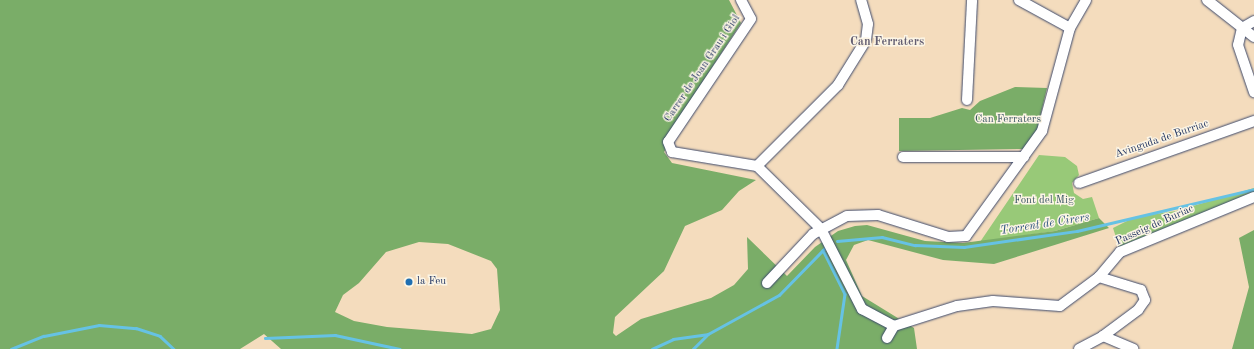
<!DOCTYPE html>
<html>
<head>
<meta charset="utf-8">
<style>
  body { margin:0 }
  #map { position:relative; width:1254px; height:349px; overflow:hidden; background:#f4dcbd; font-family:"Old Standard TT",serif }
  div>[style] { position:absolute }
  .green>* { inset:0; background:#98c978 }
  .forest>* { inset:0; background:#7aad68 }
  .stream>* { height:2.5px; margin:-1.25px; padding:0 1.25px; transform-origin:1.25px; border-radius:1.25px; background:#66c2e4 }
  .roads { filter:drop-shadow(0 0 1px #3c496c) drop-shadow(0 0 1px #3c496c) }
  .minor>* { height:10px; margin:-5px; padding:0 5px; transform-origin:5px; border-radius:5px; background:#fff }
  .dots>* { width:11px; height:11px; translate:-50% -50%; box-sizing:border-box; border:2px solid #fcf5e5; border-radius:50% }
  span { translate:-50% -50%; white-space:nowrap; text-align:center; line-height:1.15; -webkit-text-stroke:3px #fcf5e5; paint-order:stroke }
  .street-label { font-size:11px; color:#1b2f5e }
  .park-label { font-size:11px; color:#3a5664 }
  .poi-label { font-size:11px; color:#1b2f5e }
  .left { translate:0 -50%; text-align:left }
  .neighbourhood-label { font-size:12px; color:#635e72; font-weight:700 }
  .water-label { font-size:12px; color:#2e5480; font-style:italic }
</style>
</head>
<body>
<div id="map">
  <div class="green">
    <div style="clip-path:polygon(1039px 155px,1065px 157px,1077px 166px,1079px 175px,1072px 183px,1074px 193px,1083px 199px,1092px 197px,1099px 218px,1055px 231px,980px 242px)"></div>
    <div style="clip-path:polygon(1254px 188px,1254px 196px,1120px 250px,1113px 228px,1135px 217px,1176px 211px)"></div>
  </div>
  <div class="forest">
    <div style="clip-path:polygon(evenodd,0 0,729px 0,741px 23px,668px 135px,671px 141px,664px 152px,672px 163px,756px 180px,739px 191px,722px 210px,685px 226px,664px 271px,615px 317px,613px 333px,616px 336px,641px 319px,711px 298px,734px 285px,748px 269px,747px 237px,787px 276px,815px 247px,838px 231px,855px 226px,867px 225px,925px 241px,963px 243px,1055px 231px,1099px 218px,1109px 228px,994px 264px,943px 260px,868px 240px,854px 245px,846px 260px,862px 296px,914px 328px,917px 349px,281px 349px,264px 334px,240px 349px,0 349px,0 0,419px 242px,448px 244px,491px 261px,497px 269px,500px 310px,491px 329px,472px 334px,387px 327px,354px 321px,335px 312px,343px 295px,359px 283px,386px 252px,419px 242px)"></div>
    <div style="clip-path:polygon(1015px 87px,1047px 88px,1037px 130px,1023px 149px,899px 151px,899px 118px,930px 118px,962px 108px,970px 110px,980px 101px)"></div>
    <div style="clip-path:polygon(1254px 230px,1254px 349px,1232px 349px,1249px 287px,1239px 238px)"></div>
  </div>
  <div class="stream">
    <div style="left:837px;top:241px;width:45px;rotate:-5.1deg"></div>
    <div style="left:882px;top:237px;width:34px;rotate:14deg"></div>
    <div style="left:915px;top:245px;width:49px;rotate:2.3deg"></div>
    <div style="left:964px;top:247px;width:114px;rotate:-8.1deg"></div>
    <div style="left:1077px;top:231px;width:182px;rotate:-13.3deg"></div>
    <div style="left:823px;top:250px;width:49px;rotate:63.4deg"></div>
    <div style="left:845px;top:294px;width:56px;rotate:98.3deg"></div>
    <div style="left:265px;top:338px;width:70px;rotate:-2.5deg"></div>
    <div style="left:335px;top:335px;width:66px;rotate:12.2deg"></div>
    <div style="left:11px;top:349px;width:35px;rotate:-22deg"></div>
    <div style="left:44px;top:336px;width:56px;rotate:-11.3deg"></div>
    <div style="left:99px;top:325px;width:37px;rotate:5deg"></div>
    <div style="left:136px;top:328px;width:25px;rotate:18deg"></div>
    <div style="left:160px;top:336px;width:19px;rotate:43deg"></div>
    <div style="left:652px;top:349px;width:23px;rotate:-25deg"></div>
    <div style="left:673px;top:339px;width:34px;rotate:-8deg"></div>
    <div style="left:693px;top:349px;width:21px;rotate:-45deg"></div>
    <div style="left:708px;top:334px;width:81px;rotate:-28.8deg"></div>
    <div style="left:779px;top:295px;width:66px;rotate:-45.6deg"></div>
  </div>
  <div class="roads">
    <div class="minor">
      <div style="left:741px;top:0;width:21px;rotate:62deg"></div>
      <div style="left:751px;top:19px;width:148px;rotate:124deg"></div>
      <div style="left:668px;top:142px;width:11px;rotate:68deg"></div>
      <div style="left:672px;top:152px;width:86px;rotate:9.4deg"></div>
      <div style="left:757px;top:166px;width:90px;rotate:44.5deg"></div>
      <div style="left:821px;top:229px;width:90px;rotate:62.9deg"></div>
      <div style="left:862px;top:309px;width:36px;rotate:28deg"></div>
      <div style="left:1019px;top:0;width:58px;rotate:28.8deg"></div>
      <div style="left:1207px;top:0;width:60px;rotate:38.2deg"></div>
      <div style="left:1242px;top:28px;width:17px;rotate:103deg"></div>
      <div style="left:1238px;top:45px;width:50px;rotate:71.2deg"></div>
      <div style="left:1242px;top:28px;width:14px;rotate:-30deg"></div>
      <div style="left:967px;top:100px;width:100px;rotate:-87.1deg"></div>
      <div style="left:903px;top:157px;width:121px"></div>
      <div style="left:757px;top:166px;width:115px;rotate:-45deg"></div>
      <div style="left:838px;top:85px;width:53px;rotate:-58.1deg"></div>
      <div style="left:866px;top:40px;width:16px;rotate:-83deg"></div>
      <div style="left:868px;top:24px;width:25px;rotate:-106deg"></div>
      <div style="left:1079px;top:183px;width:186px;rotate:-19.5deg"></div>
      <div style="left:767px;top:283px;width:67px;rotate:-46.8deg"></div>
      <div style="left:813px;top:234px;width:38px;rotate:-28deg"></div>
      <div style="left:847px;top:216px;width:31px;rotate:-2deg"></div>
      <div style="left:878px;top:215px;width:73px;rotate:17.4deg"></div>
      <div style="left:948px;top:237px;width:18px;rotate:-3deg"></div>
      <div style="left:966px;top:236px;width:130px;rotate:-54.1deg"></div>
      <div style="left:1042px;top:131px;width:107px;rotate:-74.8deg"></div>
      <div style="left:1070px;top:28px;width:32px;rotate:-60deg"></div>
      <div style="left:894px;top:326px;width:66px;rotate:-17.6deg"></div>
      <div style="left:957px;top:306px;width:36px;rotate:-8deg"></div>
      <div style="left:993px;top:301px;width:67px;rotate:4.3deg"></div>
      <div style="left:1060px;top:306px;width:49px;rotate:-36.6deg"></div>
      <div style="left:1099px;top:277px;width:33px;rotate:-50deg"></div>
      <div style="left:1120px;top:252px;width:145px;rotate:-22.3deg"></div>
      <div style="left:1103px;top:336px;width:33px;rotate:23deg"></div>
      <div style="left:887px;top:338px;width:14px;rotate:-60deg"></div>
      <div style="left:1079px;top:349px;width:27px;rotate:-28deg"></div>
      <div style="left:1103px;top:336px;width:44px;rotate:-36.6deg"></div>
      <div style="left:1138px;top:310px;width:12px;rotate:-55deg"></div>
      <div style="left:1145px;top:300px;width:11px;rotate:-112deg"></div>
      <div style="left:1141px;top:290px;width:44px;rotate:-162.8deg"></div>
    </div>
  </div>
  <div class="dots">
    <div style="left:409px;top:282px;background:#1f6fb2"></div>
  </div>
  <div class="street-label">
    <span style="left:703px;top:69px;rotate:-56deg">Carrer de Joan Grau i Giol</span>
    <span style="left:1162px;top:140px;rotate:-19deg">Avinguda de Burriac</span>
    <span style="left:1155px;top:226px;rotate:-24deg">Passeig de Buriac</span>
  </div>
  <div class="park-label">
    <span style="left:1008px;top:120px">Can Ferraters</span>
    <span style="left:1044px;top:201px">Font del Mig</span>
  </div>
  <div class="poi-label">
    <span class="left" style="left:417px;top:282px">la Feu</span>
  </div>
  <div class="neighbourhood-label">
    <span style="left:887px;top:43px">Can Ferraters</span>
  </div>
  <div class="water-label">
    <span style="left:1045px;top:225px;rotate:-9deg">Torrent de Cirers</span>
  </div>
</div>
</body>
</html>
